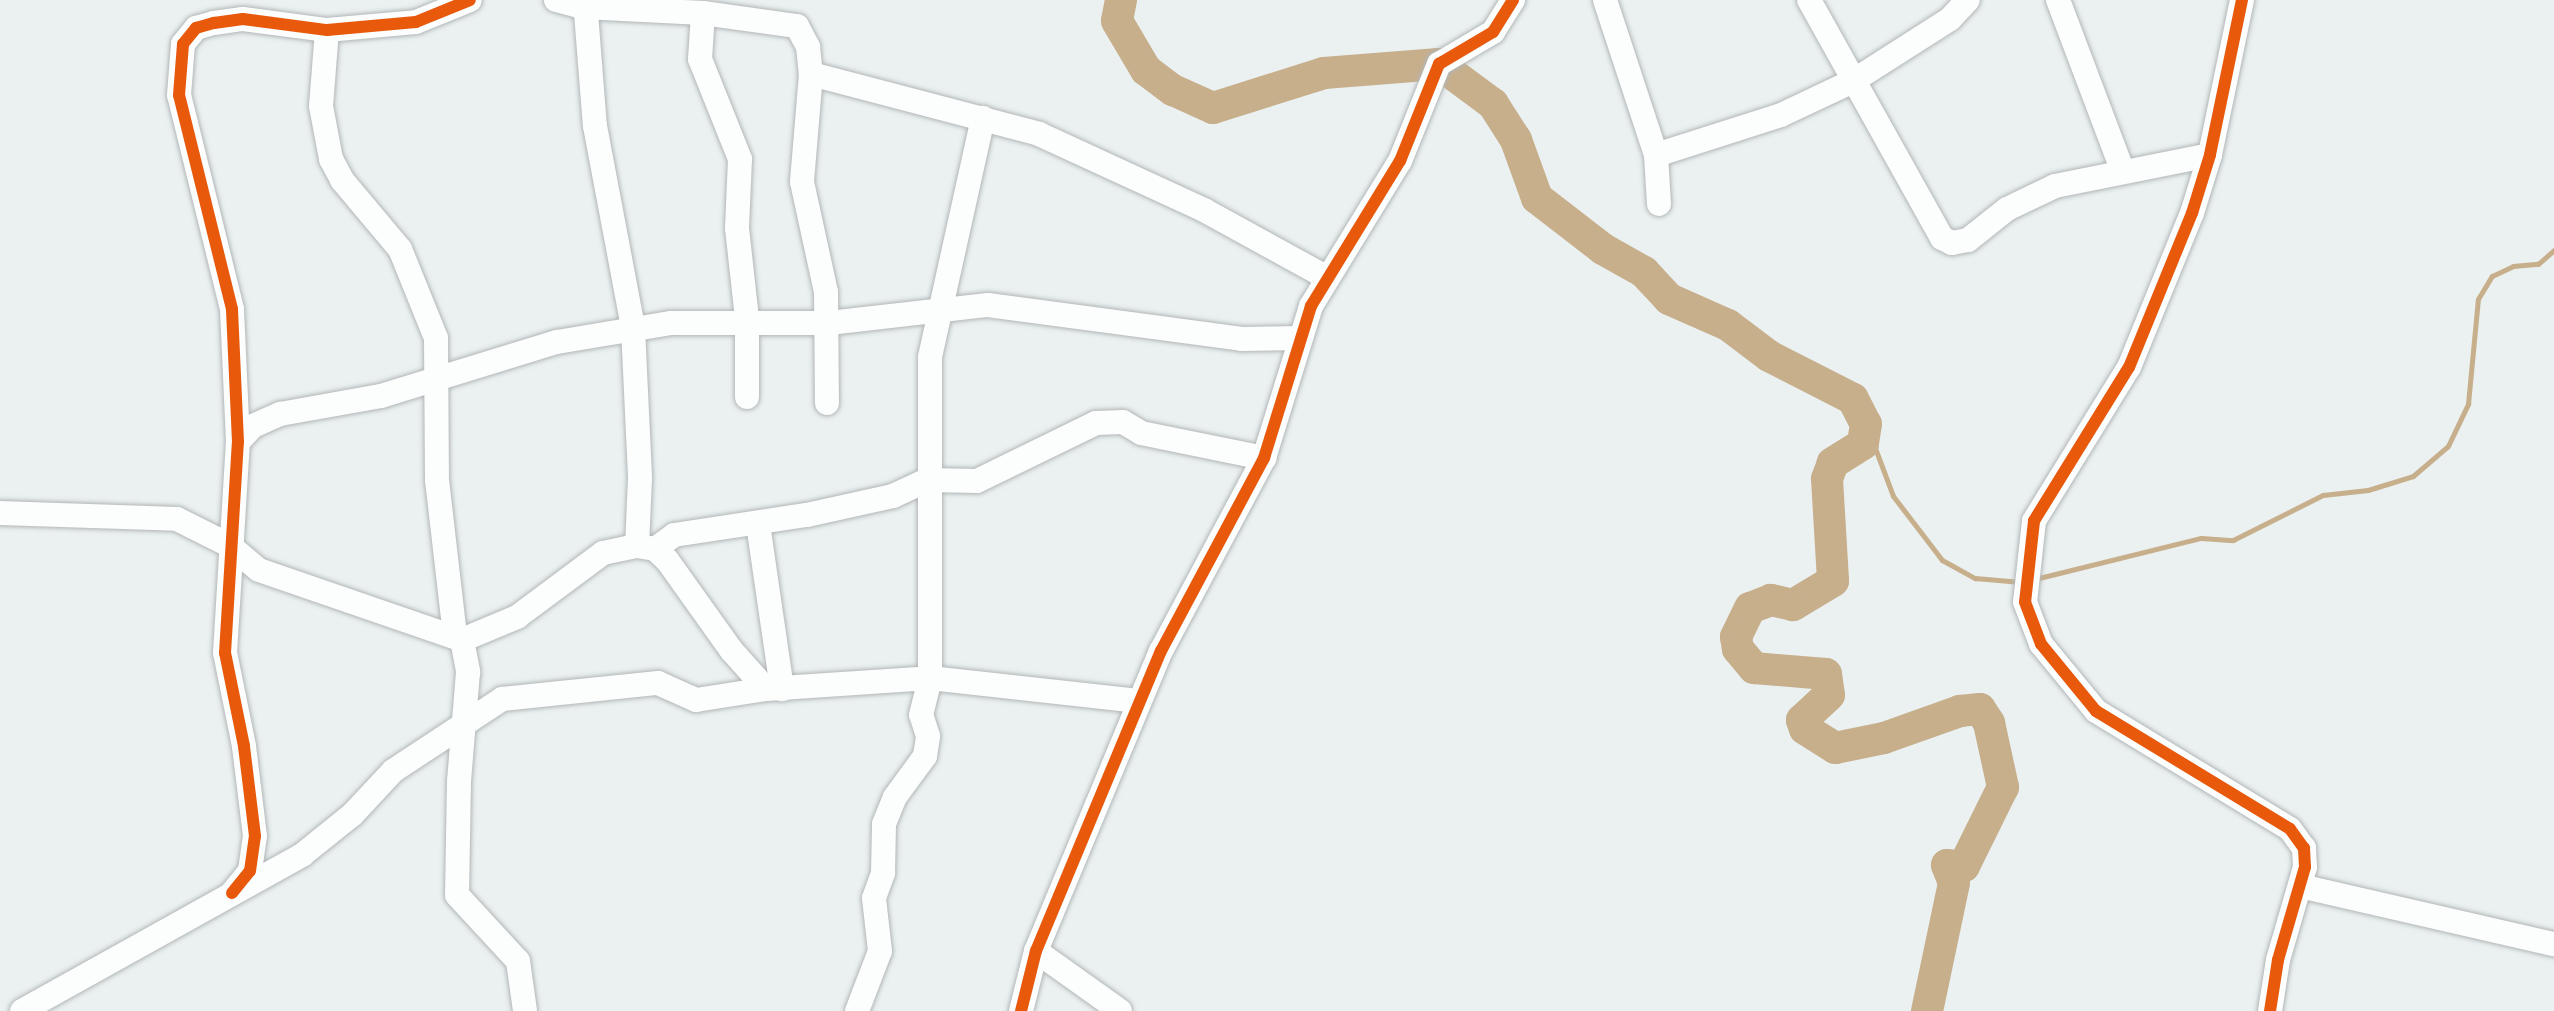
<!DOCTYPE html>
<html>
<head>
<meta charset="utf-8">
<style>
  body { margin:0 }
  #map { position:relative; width:2554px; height:1011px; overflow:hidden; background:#ebf0f1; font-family:"Public Sans",sans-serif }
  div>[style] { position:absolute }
  .stream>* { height:5px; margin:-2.5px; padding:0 2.5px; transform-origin:2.5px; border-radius:2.5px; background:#c7af8c }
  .river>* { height:32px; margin:-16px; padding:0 16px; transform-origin:16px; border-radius:16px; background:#c7af8c }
  .roads { filter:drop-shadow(0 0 2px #b2b6b7) drop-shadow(0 0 2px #b2b6b7) }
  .minor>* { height:24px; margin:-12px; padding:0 12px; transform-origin:12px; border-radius:12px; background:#fcfdfd }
  .cycleway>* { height:12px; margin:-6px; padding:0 6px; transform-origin:6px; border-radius:6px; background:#e8590c }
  span { translate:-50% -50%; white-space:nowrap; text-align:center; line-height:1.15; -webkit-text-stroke:7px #fff; paint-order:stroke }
</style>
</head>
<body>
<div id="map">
  <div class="stream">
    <div style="left:1866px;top:424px;width:77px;rotate:69.4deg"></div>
    <div style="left:1893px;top:496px;width:81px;rotate:52.6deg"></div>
    <div style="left:1942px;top:560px;width:38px;rotate:29deg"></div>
    <div style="left:1975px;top:578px;width:46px;rotate:5deg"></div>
    <div style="left:2035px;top:579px;width:171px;rotate:-13.9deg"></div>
    <div style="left:2201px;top:538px;width:32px;rotate:4deg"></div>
    <div style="left:2233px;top:540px;width:101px;rotate:-26.6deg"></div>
    <div style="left:2323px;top:495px;width:45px;rotate:-6.3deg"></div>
    <div style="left:2368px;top:490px;width:47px;rotate:-17.3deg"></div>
    <div style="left:2413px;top:476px;width:46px;rotate:-40.6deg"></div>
    <div style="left:2448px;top:446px;width:47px;rotate:-64.5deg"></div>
    <div style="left:2468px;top:404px;width:105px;rotate:-84.6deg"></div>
    <div style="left:2478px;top:299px;width:27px;rotate:-59deg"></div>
    <div style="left:2492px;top:276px;width:23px;rotate:-25deg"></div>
    <div style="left:2513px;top:266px;width:25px;rotate:-5deg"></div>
    <div style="left:2538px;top:264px;width:21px;rotate:-41deg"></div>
  </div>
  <div class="river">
    <div style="left:1121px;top:0;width:21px;rotate:101deg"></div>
    <div style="left:1117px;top:21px;width:57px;rotate:59.4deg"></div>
    <div style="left:1146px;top:70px;width:34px;rotate:37deg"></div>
    <div style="left:1173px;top:90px;width:44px;rotate:24.2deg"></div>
    <div style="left:1213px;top:108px;width:116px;rotate:-17.5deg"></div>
    <div style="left:1324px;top:73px;width:115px;rotate:-4.5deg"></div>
    <div style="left:1439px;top:64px;width:67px;rotate:36.5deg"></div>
    <div style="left:1493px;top:104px;width:43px;rotate:57.4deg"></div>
    <div style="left:1516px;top:140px;width:62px;rotate:70.1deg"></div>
    <div style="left:1537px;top:198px;width:83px;rotate:37.7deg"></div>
    <div style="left:1603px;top:249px;width:47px;rotate:29.3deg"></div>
    <div style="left:1644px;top:272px;width:37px;rotate:47deg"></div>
    <div style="left:1669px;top:299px;width:64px;rotate:23.8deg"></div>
    <div style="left:1728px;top:325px;width:51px;rotate:37.1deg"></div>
    <div style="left:1769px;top:356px;width:94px;rotate:27.1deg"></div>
    <div style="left:1853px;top:399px;width:28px;rotate:63deg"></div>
    <div style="left:1866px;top:424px;width:20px;rotate:99deg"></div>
    <div style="left:1863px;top:444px;width:36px;rotate:148deg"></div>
    <div style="left:1833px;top:463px;width:17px;rotate:111deg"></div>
    <div style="left:1827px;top:479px;width:102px;rotate:86.6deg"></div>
    <div style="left:1833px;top:581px;width:47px;rotate:149deg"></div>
    <div style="left:1793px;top:605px;width:23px;rotate:-167deg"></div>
    <div style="left:1771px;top:600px;width:22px;rotate:159deg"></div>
    <div style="left:1750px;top:608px;width:32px;rotate:116deg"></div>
    <div style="left:1736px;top:637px;width:12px;rotate:81deg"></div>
    <div style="left:1738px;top:649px;width:25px;rotate:50deg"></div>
    <div style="left:1754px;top:668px;width:72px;rotate:4.8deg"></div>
    <div style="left:1826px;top:674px;width:21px;rotate:82deg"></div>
    <div style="left:1829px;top:695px;width:37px;rotate:137deg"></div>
    <div style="left:1802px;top:720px;width:9px;rotate:72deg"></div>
    <div style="left:1805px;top:729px;width:36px;rotate:32deg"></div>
    <div style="left:1835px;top:748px;width:50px;rotate:-11.5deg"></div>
    <div style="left:1884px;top:738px;width:81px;rotate:-19.6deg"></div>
    <div style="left:1960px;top:711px;width:20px;rotate:-6deg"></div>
    <div style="left:1980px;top:709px;width:17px;rotate:57deg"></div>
    <div style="left:1989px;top:723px;width:66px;rotate:77.7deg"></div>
    <div style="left:2003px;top:787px;width:88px;rotate:116.3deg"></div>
    <div style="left:1964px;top:866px;width:17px;rotate:-177deg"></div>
    <div style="left:1947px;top:865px;width:19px;rotate:69deg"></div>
    <div style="left:1954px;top:883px;width:131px;rotate:101.9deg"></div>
  </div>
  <div class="roads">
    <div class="minor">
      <div style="left:556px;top:0;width:28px;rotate:15deg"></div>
      <div style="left:583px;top:7px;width:120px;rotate:2.9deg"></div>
      <div style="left:703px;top:13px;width:95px;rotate:7.9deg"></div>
      <div style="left:797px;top:26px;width:24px;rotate:62deg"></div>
      <div style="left:808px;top:47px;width:27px;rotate:84deg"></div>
      <div style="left:811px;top:74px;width:108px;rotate:94.8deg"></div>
      <div style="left:802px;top:182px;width:113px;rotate:77.7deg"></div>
      <div style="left:826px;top:292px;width:111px;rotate:89.5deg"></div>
      <div style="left:585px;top:0;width:126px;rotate:85.5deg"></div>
      <div style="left:595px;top:126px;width:206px;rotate:79.3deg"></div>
      <div style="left:633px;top:328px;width:150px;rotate:87.3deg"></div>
      <div style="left:640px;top:478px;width:68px;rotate:92.5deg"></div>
      <div style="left:1605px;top:0;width:163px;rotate:71.8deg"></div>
      <div style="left:1656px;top:155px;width:49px;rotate:86.5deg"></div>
      <div style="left:1809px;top:0;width:273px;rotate:60.8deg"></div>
      <div style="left:1942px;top:238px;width:11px;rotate:27deg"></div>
      <div style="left:1952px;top:243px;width:16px;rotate:-11deg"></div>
      <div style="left:1968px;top:240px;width:50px;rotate:-38.5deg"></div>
      <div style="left:2007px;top:209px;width:53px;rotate:-25.6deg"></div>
      <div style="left:2055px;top:186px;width:158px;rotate:-11.3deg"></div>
      <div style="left:2058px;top:0;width:181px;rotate:69.3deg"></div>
      <div style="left:2242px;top:0;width:158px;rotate:101.7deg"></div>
      <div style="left:2210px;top:155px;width:61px;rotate:107.2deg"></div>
      <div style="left:2192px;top:213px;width:166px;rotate:112.2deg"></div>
      <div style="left:2129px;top:367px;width:181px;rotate:121.7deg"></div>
      <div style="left:2034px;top:521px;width:81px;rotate:96.3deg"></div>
      <div style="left:2025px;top:602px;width:45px;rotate:69.1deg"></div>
      <div style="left:2041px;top:644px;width:87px;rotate:50.6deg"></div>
      <div style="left:2096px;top:711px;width:227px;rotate:31.3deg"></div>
      <div style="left:2290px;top:829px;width:24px;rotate:54deg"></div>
      <div style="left:2304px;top:848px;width:19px;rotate:87deg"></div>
      <div style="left:2305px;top:867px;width:97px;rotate:106.2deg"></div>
      <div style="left:2278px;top:960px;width:52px;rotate:98.9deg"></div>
      <div style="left:703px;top:13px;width:46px;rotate:93.7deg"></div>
      <div style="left:700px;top:59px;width:108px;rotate:68.2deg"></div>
      <div style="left:740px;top:159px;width:69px;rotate:92.5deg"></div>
      <div style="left:737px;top:228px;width:92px;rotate:83.7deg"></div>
      <div style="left:747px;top:319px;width:78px;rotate:90deg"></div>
      <div style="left:327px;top:30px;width:76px;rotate:94.5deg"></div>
      <div style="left:321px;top:106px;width:54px;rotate:79.3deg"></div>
      <div style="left:331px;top:159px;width:24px;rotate:62deg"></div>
      <div style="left:342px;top:180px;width:90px;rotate:50deg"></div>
      <div style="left:400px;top:249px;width:96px;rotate:68deg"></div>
      <div style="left:436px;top:338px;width:142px;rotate:89.6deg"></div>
      <div style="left:437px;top:480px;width:156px;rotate:83.4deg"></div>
      <div style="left:811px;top:74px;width:236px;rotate:14.7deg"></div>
      <div style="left:1039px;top:134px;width:182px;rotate:24.7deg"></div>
      <div style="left:1204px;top:210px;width:139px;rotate:28.8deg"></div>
      <div style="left:1656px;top:155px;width:131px;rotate:-17.7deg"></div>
      <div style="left:1781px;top:115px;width:80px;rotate:-25.3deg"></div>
      <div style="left:1853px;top:81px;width:115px;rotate:-32.6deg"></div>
      <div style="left:1950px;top:19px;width:26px;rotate:-47deg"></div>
      <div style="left:238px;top:442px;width:22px;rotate:-47deg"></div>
      <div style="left:253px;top:426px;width:30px;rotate:-24deg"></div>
      <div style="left:280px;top:414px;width:103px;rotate:-10.1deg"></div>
      <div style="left:381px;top:396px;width:184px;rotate:-17.1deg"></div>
      <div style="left:557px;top:342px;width:116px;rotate:-9.5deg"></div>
      <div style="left:671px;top:323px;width:158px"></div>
      <div style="left:829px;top:323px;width:160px;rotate:-6.5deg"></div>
      <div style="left:988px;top:305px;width:256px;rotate:7.6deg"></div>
      <div style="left:1242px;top:339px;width:58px;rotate:-1deg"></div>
      <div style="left:0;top:513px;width:177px;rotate:1.9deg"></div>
      <div style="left:177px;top:519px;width:58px;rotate:26.6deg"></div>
      <div style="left:229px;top:545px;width:39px;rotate:40deg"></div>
      <div style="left:259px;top:570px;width:215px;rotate:19deg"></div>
      <div style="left:462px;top:640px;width:33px;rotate:79deg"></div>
      <div style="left:468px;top:672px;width:109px;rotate:94.7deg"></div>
      <div style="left:459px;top:781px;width:114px;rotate:91deg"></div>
      <div style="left:457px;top:895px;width:90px;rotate:47.3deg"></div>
      <div style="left:518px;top:961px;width:50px;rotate:82deg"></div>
      <div style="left:758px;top:524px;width:167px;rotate:81.7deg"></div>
      <div style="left:655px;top:549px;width:24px;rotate:-36deg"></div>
      <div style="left:674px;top:535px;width:134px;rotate:-8.6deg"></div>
      <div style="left:807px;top:515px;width:88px;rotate:-12.5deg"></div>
      <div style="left:893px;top:496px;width:38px;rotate:-25deg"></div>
      <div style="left:927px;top:480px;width:50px;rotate:1.1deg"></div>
      <div style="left:977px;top:481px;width:132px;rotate:-26deg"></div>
      <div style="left:1096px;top:423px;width:27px;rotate:-2deg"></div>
      <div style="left:1123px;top:422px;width:21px;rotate:31deg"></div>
      <div style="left:1141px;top:433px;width:126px;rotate:11.5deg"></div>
      <div style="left:462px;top:640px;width:60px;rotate:-22.7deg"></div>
      <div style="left:517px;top:617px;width:107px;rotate:-36.7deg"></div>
      <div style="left:603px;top:553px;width:35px;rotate:-12deg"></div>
      <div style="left:637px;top:546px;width:18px;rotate:9deg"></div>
      <div style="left:655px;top:549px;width:16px;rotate:43deg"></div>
      <div style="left:667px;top:560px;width:112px;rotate:54.5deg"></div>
      <div style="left:732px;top:651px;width:51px;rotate:48.2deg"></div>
      <div style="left:766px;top:689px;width:164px;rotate:-3.8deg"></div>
      <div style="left:930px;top:678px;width:210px;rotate:6.3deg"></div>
      <div style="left:2300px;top:886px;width:261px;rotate:12.9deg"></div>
      <div style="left:232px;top:893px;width:28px;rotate:-51deg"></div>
      <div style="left:250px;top:871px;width:35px;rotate:-82deg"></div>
      <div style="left:255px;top:836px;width:91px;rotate:-97deg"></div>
      <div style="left:244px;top:746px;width:95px;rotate:-101.5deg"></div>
      <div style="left:225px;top:653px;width:211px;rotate:-86.5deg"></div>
      <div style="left:238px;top:442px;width:133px;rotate:-92.6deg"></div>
      <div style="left:232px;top:309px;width:220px;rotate:-103.9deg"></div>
      <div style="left:179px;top:95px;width:51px;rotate:-85.5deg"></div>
      <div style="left:183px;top:44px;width:21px;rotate:-51deg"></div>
      <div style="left:196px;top:28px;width:19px;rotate:-16deg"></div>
      <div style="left:214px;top:23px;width:29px;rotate:-8deg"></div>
      <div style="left:243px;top:19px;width:85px;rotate:7.5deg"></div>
      <div style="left:327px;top:30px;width:89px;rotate:-5.1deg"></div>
      <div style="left:416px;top:22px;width:58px;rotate:-22.2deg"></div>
      <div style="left:1036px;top:951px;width:103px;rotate:35.5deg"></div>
      <div style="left:22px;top:1011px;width:321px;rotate:-29.1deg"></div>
      <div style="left:302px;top:855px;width:64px;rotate:-38.7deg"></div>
      <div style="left:352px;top:815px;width:60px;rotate:-47deg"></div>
      <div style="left:393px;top:771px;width:131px;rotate:-33.4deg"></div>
      <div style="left:502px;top:699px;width:157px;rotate:-5.9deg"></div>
      <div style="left:658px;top:683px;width:42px;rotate:24.1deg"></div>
      <div style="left:696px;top:700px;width:71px;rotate:-8.9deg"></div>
      <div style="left:857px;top:1011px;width:64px;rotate:-69deg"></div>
      <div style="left:880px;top:951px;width:53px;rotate:-96.5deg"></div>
      <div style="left:874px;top:898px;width:27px;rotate:-70deg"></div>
      <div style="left:883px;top:873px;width:49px;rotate:-88.8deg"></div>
      <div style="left:884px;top:824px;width:29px;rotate:-68deg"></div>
      <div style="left:895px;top:797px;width:51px;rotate:-53.8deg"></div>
      <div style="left:925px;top:756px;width:20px;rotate:-81deg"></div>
      <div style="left:928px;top:736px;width:22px;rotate:-108deg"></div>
      <div style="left:921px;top:715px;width:38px;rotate:-76deg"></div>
      <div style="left:930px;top:678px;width:321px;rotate:-90deg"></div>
      <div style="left:930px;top:357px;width:245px;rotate:-77.5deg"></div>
      <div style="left:1021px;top:1011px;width:62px;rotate:-76deg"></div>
      <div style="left:1036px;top:951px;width:325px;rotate:-67.4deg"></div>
      <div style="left:1161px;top:651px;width:219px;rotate:-61.9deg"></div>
      <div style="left:1264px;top:458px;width:159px;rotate:-72.8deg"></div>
      <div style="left:1311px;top:306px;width:170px;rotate:-58.5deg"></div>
      <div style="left:1400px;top:161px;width:105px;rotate:-68.1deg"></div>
      <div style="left:1439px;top:64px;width:63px;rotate:-30.7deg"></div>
      <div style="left:1493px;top:32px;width:38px;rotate:-58deg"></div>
    </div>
  </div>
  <div class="cycleway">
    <div style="left:2242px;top:0;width:158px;rotate:101.7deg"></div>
    <div style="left:2210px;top:155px;width:61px;rotate:107.2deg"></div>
    <div style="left:2192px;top:213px;width:166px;rotate:112.2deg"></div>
    <div style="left:2129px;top:367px;width:181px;rotate:121.7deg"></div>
    <div style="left:2034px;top:521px;width:81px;rotate:96.3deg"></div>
    <div style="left:2025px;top:602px;width:45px;rotate:69.1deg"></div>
    <div style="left:2041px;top:644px;width:87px;rotate:50.6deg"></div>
    <div style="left:2096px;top:711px;width:227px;rotate:31.3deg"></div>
    <div style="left:2290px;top:829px;width:24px;rotate:54deg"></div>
    <div style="left:2304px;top:848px;width:19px;rotate:87deg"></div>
    <div style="left:2305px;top:867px;width:97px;rotate:106.2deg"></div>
    <div style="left:2278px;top:960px;width:52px;rotate:98.9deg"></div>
    <div style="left:232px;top:893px;width:28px;rotate:-51deg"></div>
    <div style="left:250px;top:871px;width:35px;rotate:-82deg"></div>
    <div style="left:255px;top:836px;width:91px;rotate:-97deg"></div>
    <div style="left:244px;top:746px;width:95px;rotate:-101.5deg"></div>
    <div style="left:225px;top:653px;width:211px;rotate:-86.5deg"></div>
    <div style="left:238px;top:442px;width:133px;rotate:-92.6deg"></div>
    <div style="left:232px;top:309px;width:220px;rotate:-103.9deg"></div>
    <div style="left:179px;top:95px;width:51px;rotate:-85.5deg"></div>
    <div style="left:183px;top:44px;width:21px;rotate:-51deg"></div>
    <div style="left:196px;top:28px;width:19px;rotate:-16deg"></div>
    <div style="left:214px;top:23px;width:29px;rotate:-8deg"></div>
    <div style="left:243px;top:19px;width:85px;rotate:7.5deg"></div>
    <div style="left:327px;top:30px;width:89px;rotate:-5.1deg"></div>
    <div style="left:416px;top:22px;width:58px;rotate:-22.2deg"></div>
    <div style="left:1021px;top:1011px;width:62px;rotate:-76deg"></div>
    <div style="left:1036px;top:951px;width:325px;rotate:-67.4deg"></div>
    <div style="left:1161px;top:651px;width:219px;rotate:-61.9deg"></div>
    <div style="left:1264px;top:458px;width:159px;rotate:-72.8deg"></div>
    <div style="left:1311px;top:306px;width:170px;rotate:-58.5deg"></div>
    <div style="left:1400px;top:161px;width:105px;rotate:-68.1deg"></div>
    <div style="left:1439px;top:64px;width:63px;rotate:-30.7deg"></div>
    <div style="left:1493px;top:32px;width:38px;rotate:-58deg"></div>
  </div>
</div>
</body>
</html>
